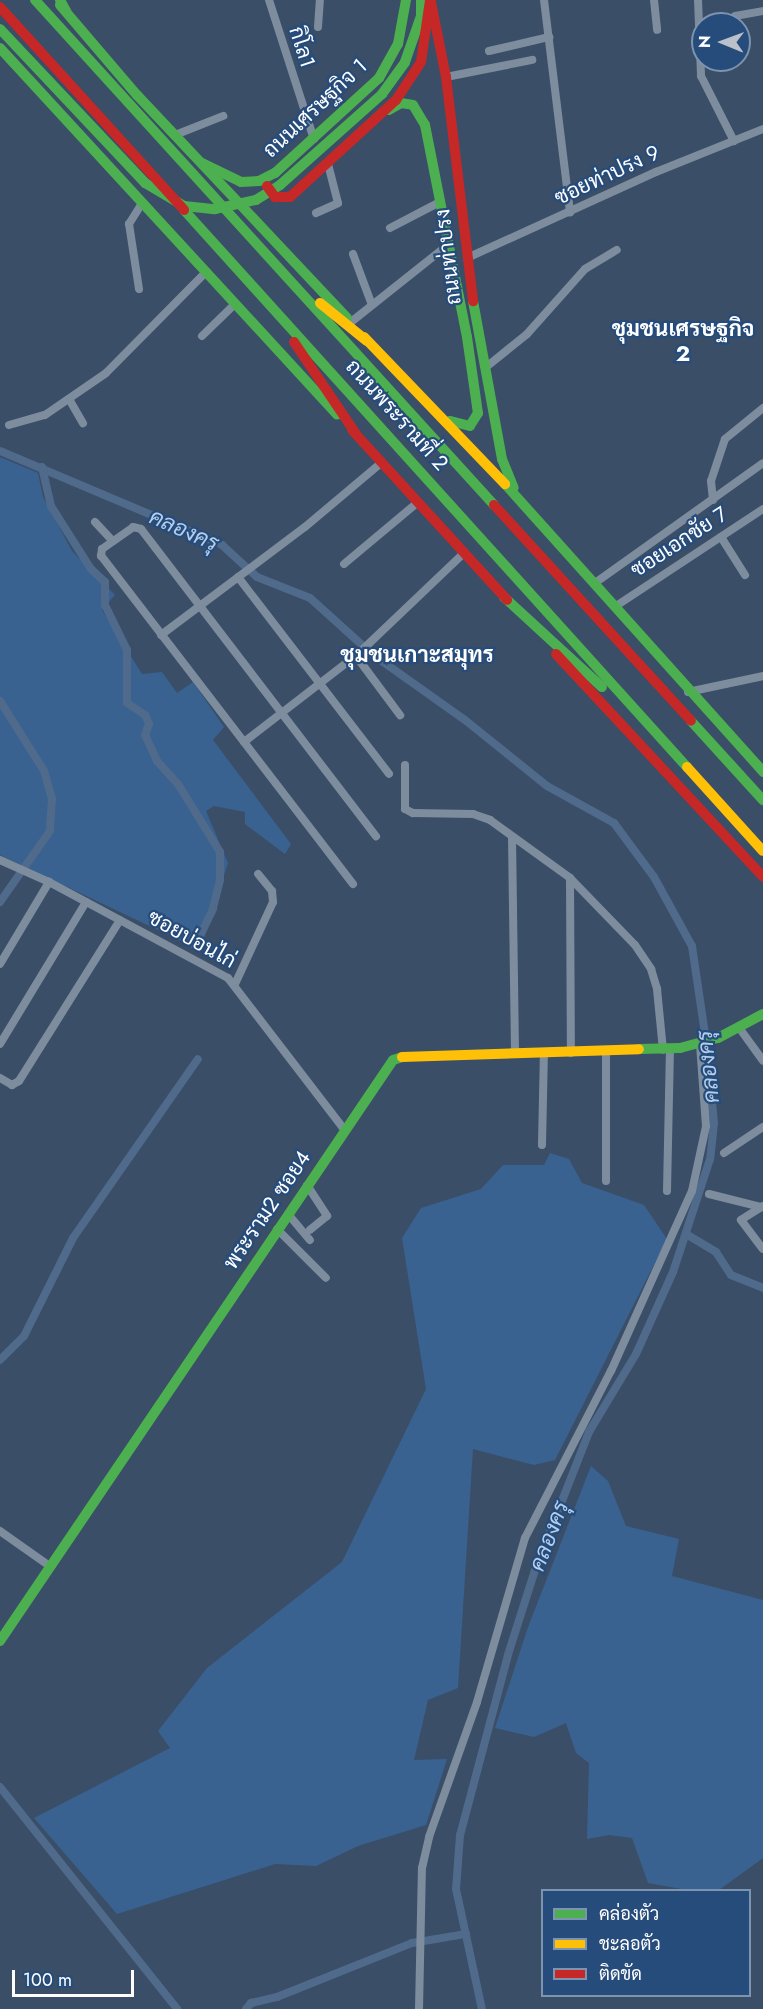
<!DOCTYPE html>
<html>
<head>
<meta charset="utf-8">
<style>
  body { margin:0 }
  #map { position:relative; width:763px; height:2009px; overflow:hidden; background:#3a4e67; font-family:Jost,Sarabun,sans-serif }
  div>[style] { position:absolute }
  .green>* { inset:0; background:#396291 }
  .canal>* { height:8px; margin:-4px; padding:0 4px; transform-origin:4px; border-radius:4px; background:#4f6a8b }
  .street>* { height:8px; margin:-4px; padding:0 4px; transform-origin:4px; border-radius:4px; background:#7e8d9e }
  .fast>* { height:10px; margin:-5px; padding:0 5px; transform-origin:5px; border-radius:5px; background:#4caf50 }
  .slow>* { height:10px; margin:-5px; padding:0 5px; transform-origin:5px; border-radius:5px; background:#ffc107 }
  .jam>* { height:10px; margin:-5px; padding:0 5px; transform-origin:5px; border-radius:5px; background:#c62828 }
  span { translate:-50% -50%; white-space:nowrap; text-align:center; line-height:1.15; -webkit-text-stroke:4.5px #264c7b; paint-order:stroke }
  .street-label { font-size:21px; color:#fff }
  .neighbourhood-label { font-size:22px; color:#fff; font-weight:700 }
  .water-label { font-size:22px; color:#b4ceec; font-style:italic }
  .legend { position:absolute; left:541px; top:1889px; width:210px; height:108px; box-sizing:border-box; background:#264c7b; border:2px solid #7d94b0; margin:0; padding:8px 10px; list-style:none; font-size:18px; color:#fff }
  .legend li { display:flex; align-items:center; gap:12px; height:30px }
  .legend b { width:30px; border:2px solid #7d94b0 }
  .north { position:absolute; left:691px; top:12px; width:60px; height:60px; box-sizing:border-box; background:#264c7b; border:2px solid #7d94b0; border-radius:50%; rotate:271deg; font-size:16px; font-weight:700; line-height:24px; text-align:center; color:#fff }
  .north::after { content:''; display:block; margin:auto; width:21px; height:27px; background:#bac1ca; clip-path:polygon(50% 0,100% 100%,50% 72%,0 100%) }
  .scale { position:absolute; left:12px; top:1970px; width:122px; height:27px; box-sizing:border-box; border:3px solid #fff; border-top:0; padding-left:8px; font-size:18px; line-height:21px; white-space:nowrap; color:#fff; -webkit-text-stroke:4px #264c7b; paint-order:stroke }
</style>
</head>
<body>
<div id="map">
  <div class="green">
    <div style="clip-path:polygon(0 457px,38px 473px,43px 497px,72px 551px,115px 595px,102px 610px,142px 674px,162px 672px,177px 693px,193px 682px,224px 727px,213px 740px,291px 844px,285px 854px,245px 824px,245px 812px,214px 806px,206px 811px,228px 863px,200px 950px,0 855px)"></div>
    <div style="clip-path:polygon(550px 1153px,569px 1159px,582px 1183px,644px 1205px,667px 1239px,555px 1460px,534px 1465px,473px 1449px,458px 1688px,428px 1700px,414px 1760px,447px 1759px,426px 1825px,358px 1846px,316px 1866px,275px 1864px,117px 1914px,34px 1818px,170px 1748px,158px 1731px,207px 1668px,342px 1562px,426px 1389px,402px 1238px,421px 1208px,481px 1189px,503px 1165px,544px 1165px)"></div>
    <div style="clip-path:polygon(591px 1466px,608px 1481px,626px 1526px,679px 1539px,672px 1576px,763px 1600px,763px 1858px,719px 1890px,687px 1890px,648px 1883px,632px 1838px,609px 1835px,587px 1839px,589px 1763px,576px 1753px,566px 1723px,534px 1737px,495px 1728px,528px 1627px)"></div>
  </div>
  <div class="canal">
    <div style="left:0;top:451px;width:241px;rotate:22.9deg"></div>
    <div style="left:222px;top:545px;width:47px;rotate:42.4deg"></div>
    <div style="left:257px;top:577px;width:57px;rotate:21.6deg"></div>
    <div style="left:310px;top:598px;width:84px;rotate:42.1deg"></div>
    <div style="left:372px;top:654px;width:114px;rotate:35.4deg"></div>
    <div style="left:465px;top:720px;width:105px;rotate:38.8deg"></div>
    <div style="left:547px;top:786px;width:77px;rotate:28.9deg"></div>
    <div style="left:614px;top:823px;width:67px;rotate:53.5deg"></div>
    <div style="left:654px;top:877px;width:79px;rotate:61.2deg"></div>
    <div style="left:692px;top:946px;width:103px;rotate:81.6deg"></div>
    <div style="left:707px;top:1048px;width:75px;rotate:84.7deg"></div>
    <div style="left:714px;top:1123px;width:36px;rotate:96deg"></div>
    <div style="left:710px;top:1159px;width:119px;rotate:108.1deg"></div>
    <div style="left:673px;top:1272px;width:90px;rotate:114.3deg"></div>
    <div style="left:636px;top:1354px;width:91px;rotate:121.1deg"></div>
    <div style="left:589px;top:1432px;width:145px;rotate:111.4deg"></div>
    <div style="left:536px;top:1567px;width:92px;rotate:107.7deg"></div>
    <div style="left:508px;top:1655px;width:186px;rotate:104.9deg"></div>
    <div style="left:460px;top:1835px;width:54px;rotate:94.2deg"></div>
    <div style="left:456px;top:1889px;width:123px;rotate:77.8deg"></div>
    <div style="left:42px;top:467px;width:40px;rotate:77deg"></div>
    <div style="left:51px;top:506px;width:75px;rotate:57.6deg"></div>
    <div style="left:91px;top:569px;width:19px;rotate:43deg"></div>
    <div style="left:105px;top:582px;width:23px;rotate:90deg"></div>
    <div style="left:105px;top:605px;width:50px;rotate:63.9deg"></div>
    <div style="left:127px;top:650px;width:53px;rotate:90deg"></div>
    <div style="left:127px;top:703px;width:22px;rotate:34deg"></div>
    <div style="left:145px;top:715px;width:10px;rotate:66deg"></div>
    <div style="left:149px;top:724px;width:12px;rotate:110deg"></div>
    <div style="left:145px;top:735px;width:29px;rotate:65deg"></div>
    <div style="left:157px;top:761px;width:31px;rotate:48deg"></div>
    <div style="left:178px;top:784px;width:80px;rotate:58.3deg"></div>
    <div style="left:220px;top:852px;width:28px;rotate:90deg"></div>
    <div style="left:220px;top:880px;width:30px;rotate:104deg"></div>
    <div style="left:213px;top:909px;width:41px;rotate:115.9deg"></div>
    <div style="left:0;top:701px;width:83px;rotate:57.8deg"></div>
    <div style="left:44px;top:771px;width:29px;rotate:74deg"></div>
    <div style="left:52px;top:799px;width:32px;rotate:94deg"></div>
    <div style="left:50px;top:831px;width:87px;rotate:125.2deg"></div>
    <div style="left:686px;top:1234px;width:35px;rotate:31deg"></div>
    <div style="left:716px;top:1252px;width:27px;rotate:57deg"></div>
    <div style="left:731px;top:1275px;width:35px;rotate:22deg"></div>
    <div style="left:0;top:1360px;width:34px;rotate:-45deg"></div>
    <div style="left:24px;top:1336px;width:110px;rotate:-63.4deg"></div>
    <div style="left:73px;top:1238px;width:218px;rotate:-55.1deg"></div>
    <div style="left:0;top:1787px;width:284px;rotate:51.4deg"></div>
    <div style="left:246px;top:2009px;width:8px;rotate:-50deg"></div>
    <div style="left:251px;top:2003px;width:27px;rotate:-13deg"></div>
    <div style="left:277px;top:1997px;width:145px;rotate:-21.8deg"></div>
    <div style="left:412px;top:1943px;width:55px;rotate:-9.5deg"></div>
  </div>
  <div class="street">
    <div style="left:269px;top:0;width:146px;rotate:72.1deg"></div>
    <div style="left:544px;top:0;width:214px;rotate:83deg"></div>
    <div style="left:654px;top:0;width:30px;rotate:84deg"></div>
    <div style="left:698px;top:0;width:76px;rotate:87.7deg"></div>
    <div style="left:701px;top:76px;width:73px;rotate:63.1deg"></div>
    <div style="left:735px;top:16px;width:28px;rotate:-10deg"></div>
    <div style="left:318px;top:27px;width:27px;rotate:-86deg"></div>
    <div style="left:489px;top:51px;width:62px;rotate:-13.1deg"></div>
    <div style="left:446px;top:77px;width:88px;rotate:-11.2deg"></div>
    <div style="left:175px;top:135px;width:52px;rotate:-21.6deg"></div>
    <div style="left:316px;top:213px;width:24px;rotate:-24deg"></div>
    <div style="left:338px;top:203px;width:40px;rotate:-104.4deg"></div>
    <div style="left:390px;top:228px;width:56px;rotate:-27.5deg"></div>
    <div style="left:353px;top:254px;width:54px;rotate:69.6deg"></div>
    <div style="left:467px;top:258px;width:208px;rotate:-24.5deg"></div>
    <div style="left:656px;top:172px;width:115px;rotate:-21.9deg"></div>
    <div style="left:139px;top:289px;width:66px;rotate:-98.7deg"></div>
    <div style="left:129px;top:224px;width:25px;rotate:-58deg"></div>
    <div style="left:351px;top:322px;width:125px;rotate:-38.5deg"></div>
    <div style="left:202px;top:336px;width:46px;rotate:-44.1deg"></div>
    <div style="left:485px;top:368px;width:54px;rotate:-39deg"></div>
    <div style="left:527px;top:334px;width:87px;rotate:-48.3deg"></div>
    <div style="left:585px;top:269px;width:37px;rotate:-31deg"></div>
    <div style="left:69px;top:399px;width:28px;rotate:60deg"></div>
    <div style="left:9px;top:425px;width:37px;rotate:-16deg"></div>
    <div style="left:45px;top:415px;width:74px;rotate:-34.5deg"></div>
    <div style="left:106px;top:373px;width:142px;rotate:-45.3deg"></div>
    <div style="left:713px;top:500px;width:19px;rotate:-96deg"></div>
    <div style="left:711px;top:481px;width:44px;rotate:-71.6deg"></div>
    <div style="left:725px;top:439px;width:49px;rotate:-39.2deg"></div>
    <div style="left:95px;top:522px;width:26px;rotate:47deg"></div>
    <div style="left:721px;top:537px;width:45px;rotate:57.7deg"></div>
    <div style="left:344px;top:564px;width:95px;rotate:-39.9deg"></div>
    <div style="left:238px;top:577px;width:248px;rotate:52.5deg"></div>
    <div style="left:595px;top:583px;width:206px;rotate:-35.5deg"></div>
    <div style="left:616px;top:606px;width:176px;rotate:-33.4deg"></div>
    <div style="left:161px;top:635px;width:180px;rotate:-36.9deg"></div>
    <div style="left:305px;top:527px;width:99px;rotate:-40.1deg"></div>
    <div style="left:356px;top:656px;width:74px;rotate:53.3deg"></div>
    <div style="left:688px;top:692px;width:77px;rotate:-12deg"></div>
    <div style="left:244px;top:742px;width:145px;rotate:-37.7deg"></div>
    <div style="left:359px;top:653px;width:144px;rotate:-43.6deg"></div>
    <div style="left:405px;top:765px;width:44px;rotate:90deg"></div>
    <div style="left:405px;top:809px;width:9px;rotate:27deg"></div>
    <div style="left:413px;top:813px;width:60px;rotate:1deg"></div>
    <div style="left:473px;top:814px;width:18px;rotate:19deg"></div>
    <div style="left:490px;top:820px;width:99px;rotate:35.9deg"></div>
    <div style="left:570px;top:878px;width:93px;rotate:45.9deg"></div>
    <div style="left:635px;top:945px;width:29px;rotate:56deg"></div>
    <div style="left:651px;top:969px;width:21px;rotate:73deg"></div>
    <div style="left:657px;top:989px;width:61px;rotate:84.4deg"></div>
    <div style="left:512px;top:837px;width:216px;rotate:89.2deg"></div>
    <div style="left:0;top:860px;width:54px;rotate:24.2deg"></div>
    <div style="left:49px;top:882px;width:203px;rotate:28.2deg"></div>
    <div style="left:228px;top:978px;width:190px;rotate:52.5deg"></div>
    <div style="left:570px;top:878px;width:175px;rotate:89.7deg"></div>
    <div style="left:353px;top:884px;width:414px;rotate:-127.5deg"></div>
    <div style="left:101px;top:556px;width:7px;rotate:-82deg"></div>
    <div style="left:102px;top:549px;width:38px;rotate:-35deg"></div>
    <div style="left:133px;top:527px;width:8px;rotate:14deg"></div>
    <div style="left:141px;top:529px;width:387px;rotate:52.6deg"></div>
    <div style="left:0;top:964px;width:96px;rotate:-59.1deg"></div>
    <div style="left:235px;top:984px;width:90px;rotate:-65.1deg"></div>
    <div style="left:273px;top:902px;width:11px;rotate:-95deg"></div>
    <div style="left:272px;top:891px;width:22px;rotate:-129deg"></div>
    <div style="left:740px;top:1029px;width:39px;rotate:54deg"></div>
    <div style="left:0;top:1044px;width:166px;rotate:-58.8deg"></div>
    <div style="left:606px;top:1053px;width:128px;rotate:90deg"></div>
    <div style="left:0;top:1078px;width:14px;rotate:30deg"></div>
    <div style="left:12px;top:1085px;width:8px;rotate:-30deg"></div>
    <div style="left:19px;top:1081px;width:190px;rotate:-57.9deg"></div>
    <div style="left:542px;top:1145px;width:92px;rotate:-88.8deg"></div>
    <div style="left:724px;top:1153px;width:47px;rotate:-33.7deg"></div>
    <div style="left:307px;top:1185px;width:37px;rotate:57deg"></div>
    <div style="left:327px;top:1216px;width:22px;rotate:141deg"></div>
    <div style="left:667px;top:1191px;width:142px;rotate:-88.8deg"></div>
    <div style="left:709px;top:1194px;width:54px;rotate:14deg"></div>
    <div style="left:763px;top:1206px;width:26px;rotate:148deg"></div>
    <div style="left:741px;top:1220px;width:36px;rotate:53deg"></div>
    <div style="left:288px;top:1214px;width:34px;rotate:50deg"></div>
    <div style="left:277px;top:1229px;width:69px;rotate:45deg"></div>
    <div style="left:0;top:1531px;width:62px;rotate:35.2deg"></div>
    <div style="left:419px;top:2009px;width:141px;rotate:-88.8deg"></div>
    <div style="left:422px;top:1868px;width:32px;rotate:-77deg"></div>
    <div style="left:429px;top:1837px;width:143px;rotate:-70.4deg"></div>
    <div style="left:477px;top:1702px;width:171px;rotate:-73.7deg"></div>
    <div style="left:525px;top:1538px;width:188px;rotate:-62.8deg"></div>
    <div style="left:611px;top:1371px;width:197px;rotate:-65.8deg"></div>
    <div style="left:692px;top:1191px;width:66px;rotate:-77.8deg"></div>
    <div style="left:706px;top:1126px;width:81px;rotate:-94.2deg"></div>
  </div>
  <div class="fast">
    <div style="left:35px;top:0;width:682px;rotate:47.73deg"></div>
    <div style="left:60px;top:0;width:13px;rotate:61deg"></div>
    <div style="left:60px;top:5px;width:118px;rotate:49.5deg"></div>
    <div style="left:137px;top:95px;width:306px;rotate:46.7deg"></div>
    <div style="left:0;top:29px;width:212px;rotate:46.7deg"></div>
    <div style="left:145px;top:183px;width:45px;rotate:30.5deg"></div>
    <div style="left:184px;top:206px;width:31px;rotate:6deg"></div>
    <div style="left:215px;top:209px;width:42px;rotate:-12.4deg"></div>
    <div style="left:256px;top:200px;width:28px;rotate:-32deg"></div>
    <div style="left:280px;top:185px;width:137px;rotate:-41.7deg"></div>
    <div style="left:382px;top:94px;width:39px;rotate:-54deg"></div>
    <div style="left:405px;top:62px;width:49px;rotate:-70.8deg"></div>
    <div style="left:421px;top:16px;width:16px;rotate:-90deg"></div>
    <div style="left:0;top:48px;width:498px;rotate:47.4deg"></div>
    <div style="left:389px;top:110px;width:14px;rotate:-30deg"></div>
    <div style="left:401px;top:103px;width:12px;rotate:9deg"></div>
    <div style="left:413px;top:105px;width:23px;rotate:59deg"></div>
    <div style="left:425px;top:125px;width:216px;rotate:78.8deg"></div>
    <div style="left:467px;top:337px;width:77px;rotate:81.8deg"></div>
    <div style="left:478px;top:413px;width:15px;rotate:122deg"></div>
    <div style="left:470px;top:426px;width:21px;rotate:-166deg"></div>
    <div style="left:202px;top:163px;width:43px;rotate:26deg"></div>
    <div style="left:241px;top:182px;width:18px;rotate:-3deg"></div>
    <div style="left:259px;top:181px;width:18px;rotate:-27deg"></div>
    <div style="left:275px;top:173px;width:141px;rotate:-42.4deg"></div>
    <div style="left:379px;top:78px;width:39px;rotate:-61deg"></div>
    <div style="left:398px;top:44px;width:45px;rotate:-79.7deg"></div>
    <div style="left:184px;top:210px;width:751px;rotate:47.92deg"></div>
    <div style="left:473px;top:301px;width:161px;rotate:79.6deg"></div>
    <div style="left:502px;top:459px;width:31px;rotate:68deg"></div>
    <div style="left:505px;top:484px;width:387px;rotate:48.1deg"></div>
    <div style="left:504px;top:597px;width:133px;rotate:42.6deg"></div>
    <div style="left:691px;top:721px;width:107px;rotate:47.7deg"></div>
    <div style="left:639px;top:1049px;width:41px;rotate:-1.4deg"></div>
    <div style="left:680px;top:1048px;width:39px;rotate:-15deg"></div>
    <div style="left:718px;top:1038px;width:51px;rotate:-28.1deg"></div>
    <div style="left:0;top:1641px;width:701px;rotate:-55.92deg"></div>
    <div style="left:393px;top:1060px;width:9px;rotate:-18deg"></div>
  </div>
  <div class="slow">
    <div style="left:320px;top:303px;width:60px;rotate:39deg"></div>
    <div style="left:364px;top:337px;width:204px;rotate:46.2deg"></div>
    <div style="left:687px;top:767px;width:113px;rotate:47.9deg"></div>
    <div style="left:402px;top:1057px;width:237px;rotate:-1.9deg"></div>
  </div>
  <div class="jam">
    <div style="left:431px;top:2px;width:76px;rotate:78.7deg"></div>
    <div style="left:446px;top:77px;width:226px;rotate:83.1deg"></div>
    <div style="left:0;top:7px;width:274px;rotate:47.8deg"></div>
    <div style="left:267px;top:186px;width:14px;rotate:54deg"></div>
    <div style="left:275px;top:197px;width:15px"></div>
    <div style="left:290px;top:197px;width:144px;rotate:-42.5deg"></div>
    <div style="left:396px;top:100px;width:45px;rotate:-56.7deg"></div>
    <div style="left:421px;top:62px;width:63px;rotate:-81.7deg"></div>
    <div style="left:294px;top:342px;width:111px;rotate:56deg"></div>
    <div style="left:352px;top:430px;width:230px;rotate:47.6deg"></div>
    <div style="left:494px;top:505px;width:292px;rotate:47.6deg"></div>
    <div style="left:556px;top:654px;width:304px;rotate:47.1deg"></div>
  </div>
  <div class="street-label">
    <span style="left:302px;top:47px;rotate:72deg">กิโล1</span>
    <span style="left:315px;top:108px;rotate:-43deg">ถนนเศรษฐกิจ 1</span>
    <span style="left:607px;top:175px;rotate:-25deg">ซอยท่าปรง 9</span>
    <span style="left:448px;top:257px;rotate:-97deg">ถนนท่าปรง</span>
    <span style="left:397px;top:415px;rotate:48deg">ถนนพระรามที่ 2</span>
    <span style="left:679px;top:542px;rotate:-33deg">ซอยเอกชัย 7</span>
    <span style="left:192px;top:939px;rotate:29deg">ซอยบ่อนไก่</span>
    <span style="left:267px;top:1210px;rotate:-56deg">พระราม2 ซอย4</span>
  </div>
  <div class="neighbourhood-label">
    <span style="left:683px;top:341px">ชุมชนเศรษฐกิจ<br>2</span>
    <span style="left:417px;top:655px">ชุมชนเกาะสมุทร</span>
  </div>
  <div class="water-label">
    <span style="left:184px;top:530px;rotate:24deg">คลองครุ</span>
    <span style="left:708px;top:1067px;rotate:-96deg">คลองครุ</span>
    <span style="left:549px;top:1536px;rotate:-69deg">คลองครุ</span>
  </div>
  <ul class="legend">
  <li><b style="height:8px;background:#4caf50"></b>คล่องตัว</li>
  <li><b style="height:8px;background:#ffc107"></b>ชะลอตัว</li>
  <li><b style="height:8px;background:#c62828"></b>ติดขัด</li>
  </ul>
  <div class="north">N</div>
  <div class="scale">100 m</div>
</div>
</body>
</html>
